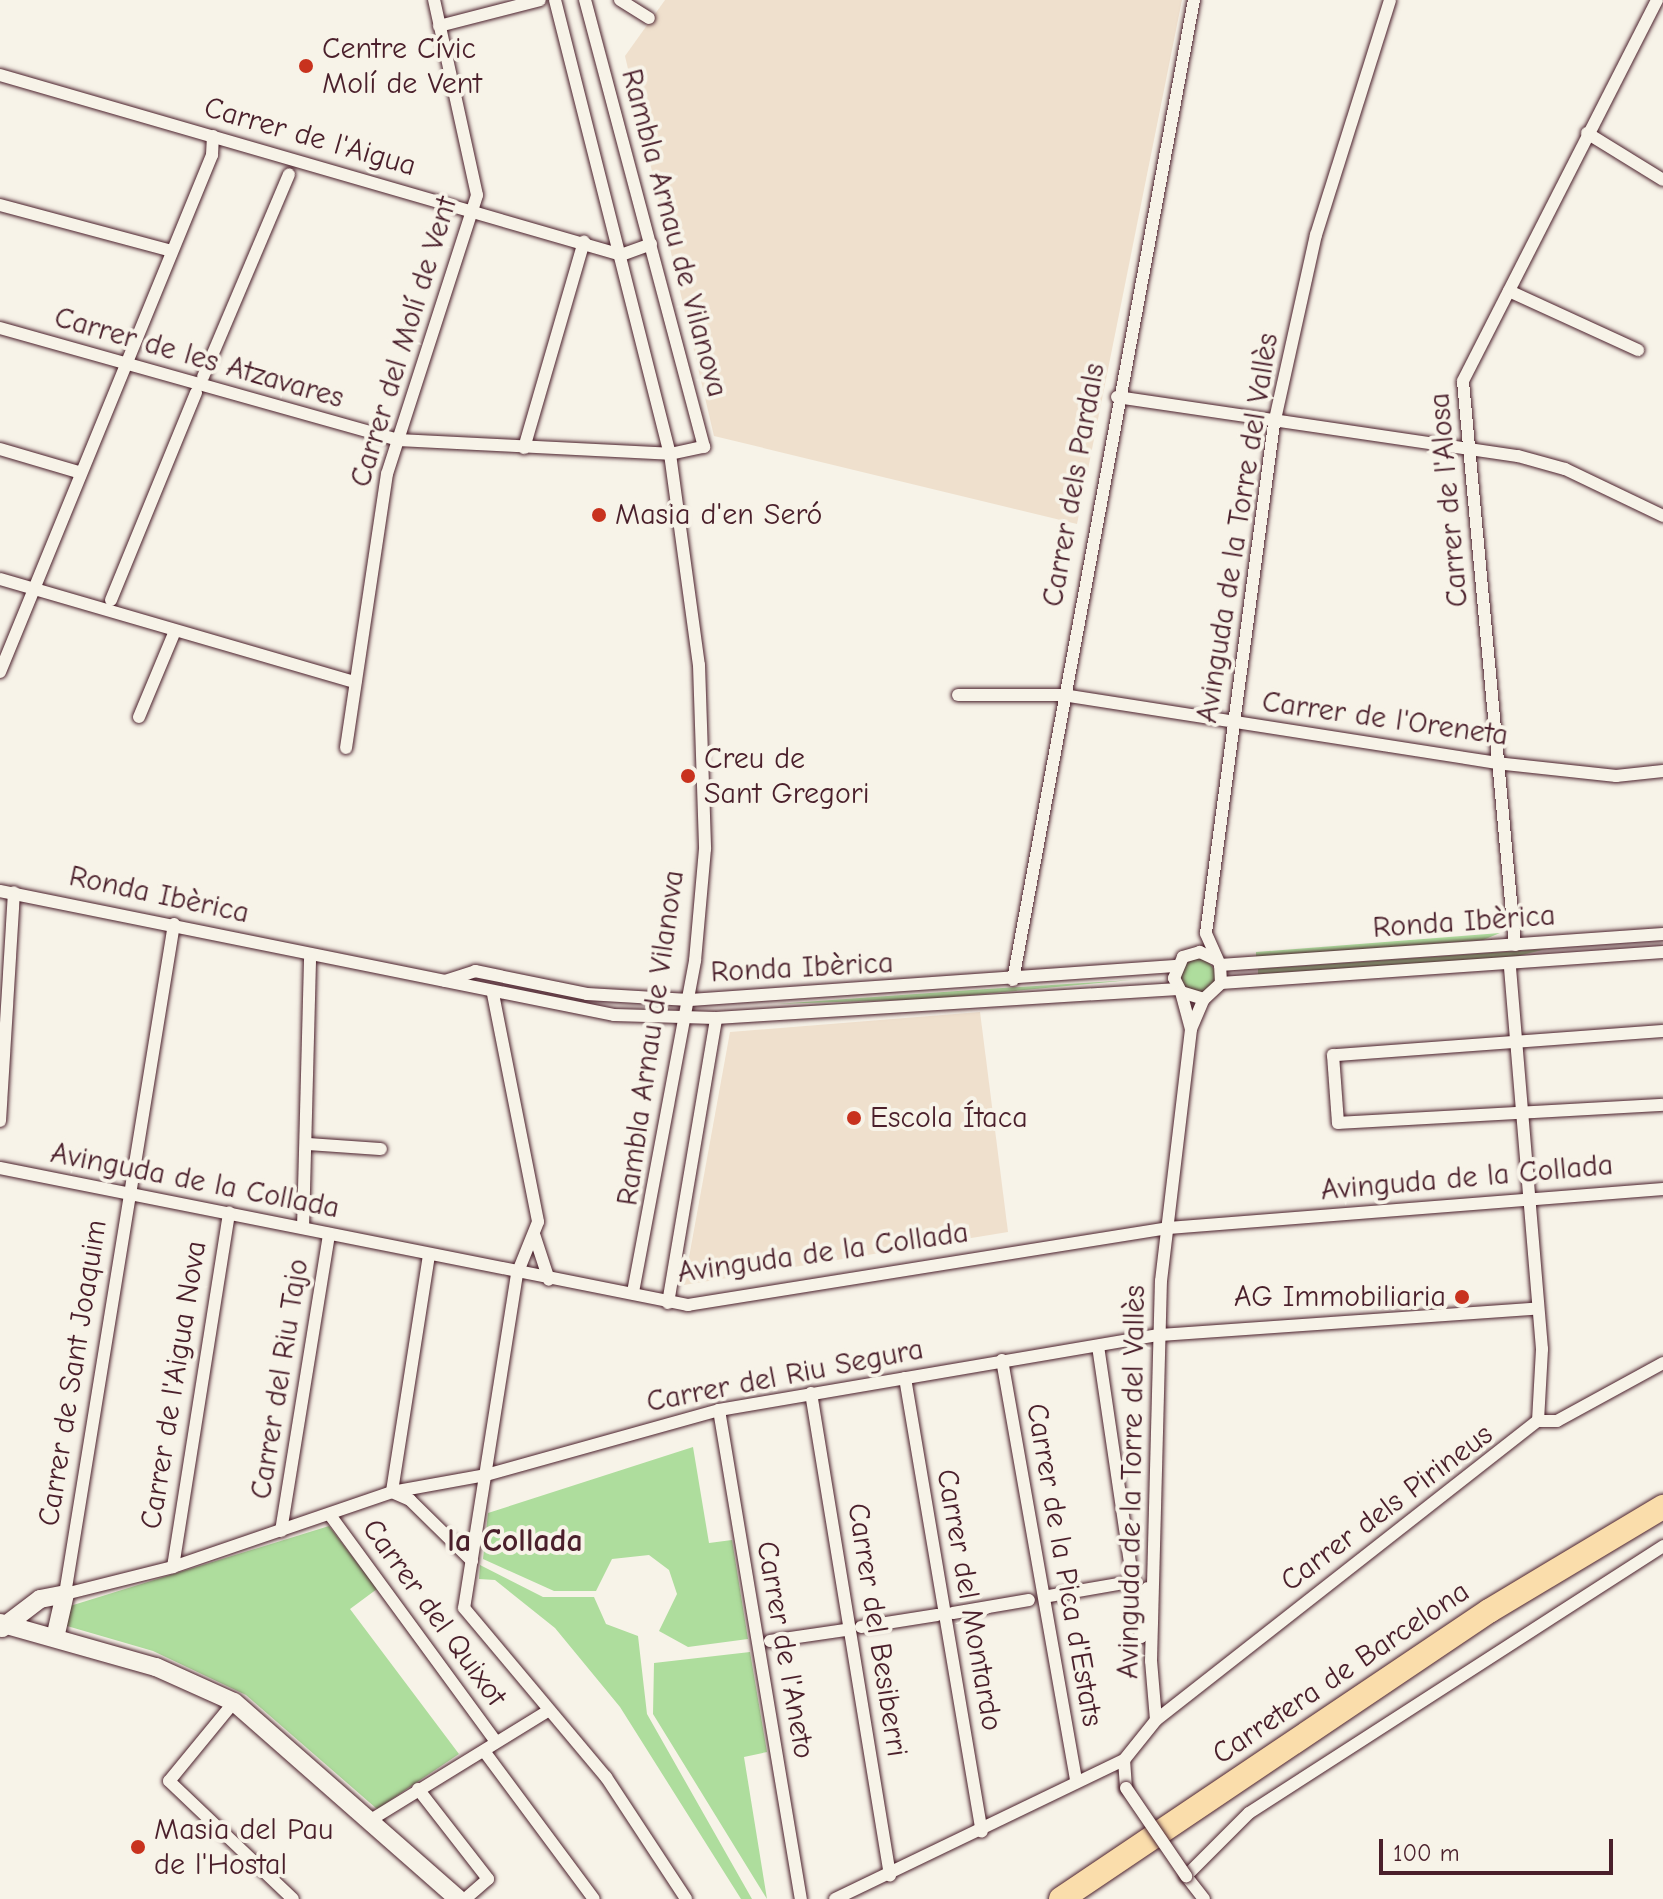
<!DOCTYPE html>
<html>
<head>
<meta charset="utf-8">
<style>
  body { margin:0 }
  #map { position:relative; width:1663px; height:1899px; overflow:hidden; background:#f7f3e8; font-family:"Comic Neue",sans-serif }
  div>[style] { position:absolute }
  .built>* { inset:0; background:#efe0cd }
  .green>* { inset:0; background:#aedd9d }
  .round { border-radius:50% }
  .roads { filter:drop-shadow(0 0 2px #4a1f2b) drop-shadow(0 0 2px #4a1f2b) }
  .street>* { height:12px; margin:-6px; padding:0 6px; transform-origin:6px; border-radius:6px; background:#f7f3e8 }
  .secondary>* { height:18px; margin:-9px; padding:0 9px; transform-origin:9px; border-radius:9px; background:#f7f3e8 }
  .highway>* { height:24px; margin:-12px; padding:0 12px; transform-origin:12px; border-radius:12px; background:#faddab }
  .bridges { filter:drop-shadow(0 0 2px #4a1f2b) drop-shadow(0 0 2px #4a1f2b) }
  .street-bridge>* { height:12px; margin:-6px; padding:0 6px; transform-origin:6px; border-radius:6px; background:#f7f3e8 }
  .dots>* { width:22px; height:22px; translate:-50% -50%; box-sizing:border-box; border:4px solid #f7f3e8; border-radius:50% }
  span { translate:-50% -50%; white-space:nowrap; text-align:center; line-height:1.15; -webkit-text-stroke:8px #f7f3e8; paint-order:stroke }
  .poi-label { font-size:30px; color:#4a1f2b }
  .left { translate:0 -50%; text-align:left }
  .right { translate:-100% -50%; text-align:right }
  .street-label { font-size:30px; color:#4a1f2b }
  .neighbourhood-label { font-size:32px; color:#4a1f2b; font-weight:700 }
  .scale { position:absolute; left:1379px; top:1839px; width:234px; height:36px; box-sizing:border-box; border:4px solid #4a1f2b; border-top:0; padding-left:10px; font-size:24px; line-height:28px; white-space:nowrap; color:#4a1f2b; -webkit-text-stroke:6px #f7f3e8; paint-order:stroke }
</style>
</head>
<body>
<div id="map">
  <div class="built">
    <div style="clip-path:polygon(665px 0,1182px 0,1077px 524px,714px 436px,625px 56px)"></div>
    <div style="clip-path:polygon(980px 1012px,1008px 1232px,684px 1285px,730px 1032px)"></div>
  </div>
  <div class="green">
    <div style="clip-path:polygon(1500px 933px,1483px 940px,1256px 957px,1256px 952px)"></div>
    <div style="clip-path:polygon(1546px 949px,1514px 957px,1258px 974px,1258px 969px)"></div>
    <div class="round" style="left:1181px;top:959px;width:34px;height:34px"></div>
    <div style="clip-path:polygon(1131px 980px,929px 999px,776px 1004px,972px 990px)"></div>
    <div style="clip-path:polygon(693px 1447px,709px 1543px,732px 1540px,748px 1639px,688px 1647px,659px 1631px,677px 1594px,669px 1570px,649px 1555px,612px 1559px,596px 1591px,554px 1591px,483px 1559px,488px 1513px)"></div>
    <div style="clip-path:polygon(329px 1526px,377px 1589px,350px 1609px,459px 1754px,377px 1809px,246px 1695px,153px 1651px,67px 1626px,70px 1606px)"></div>
    <div style="clip-path:polygon(480px 1565px,543px 1597px,594px 1597px,606px 1624px,638px 1636px,647px 1714px,752px 1899px,741px 1899px,620px 1707px,555px 1628px,495px 1580px,479px 1579px)"></div>
    <div style="clip-path:polygon(750px 1652px,767px 1752px,744px 1757px,767px 1899px,653px 1714px,654px 1663px)"></div>
  </div>
  <div class="roads">
    <div class="street">
      <div style="left:555px;top:0;width:468px;rotate:75.8deg"></div>
      <div style="left:670px;top:454px;width:213px;rotate:82.2deg"></div>
      <div style="left:699px;top:665px;width:184px;rotate:88.1deg"></div>
      <div style="left:705px;top:849px;width:112px;rotate:95.1deg"></div>
      <div style="left:695px;top:961px;width:338px;rotate:100.6deg"></div>
      <div style="left:620px;top:0;width:34px;rotate:32deg"></div>
      <div style="left:439px;top:26px;width:104px;rotate:-14.4deg"></div>
      <div style="left:0;top:75px;width:647px;rotate:16.16deg"></div>
      <div style="left:621px;top:255px;width:32px;rotate:-20deg"></div>
      <div style="left:1587px;top:133px;width:89px;rotate:31.7deg"></div>
      <div style="left:0;top:205px;width:174px;rotate:15deg"></div>
      <div style="left:1509px;top:291px;width:142px;rotate:24.6deg"></div>
      <div style="left:0;top:328px;width:413px;rotate:15.7deg"></div>
      <div style="left:398px;top:440px;width:272px;rotate:2.9deg"></div>
      <div style="left:670px;top:454px;width:35px;rotate:-12deg"></div>
      <div style="left:704px;top:447px;width:463px;rotate:-104.9deg"></div>
      <div style="left:203px;top:377px;width:220px;rotate:-67deg"></div>
      <div style="left:1117px;top:397px;width:405px;rotate:8.4deg"></div>
      <div style="left:1518px;top:456px;width:49px;rotate:15.5deg"></div>
      <div style="left:1565px;top:469px;width:109px;rotate:25.6deg"></div>
      <div style="left:524px;top:448px;width:215px;rotate:-73.8deg"></div>
      <div style="left:0;top:449px;width:81px;rotate:16.4deg"></div>
      <div style="left:0;top:579px;width:370px;rotate:16.2deg"></div>
      <div style="left:111px;top:600px;width:224px;rotate:-67.7deg"></div>
      <div style="left:0;top:672px;width:559px;rotate:-67.7deg"></div>
      <div style="left:212px;top:155px;width:19px;rotate:-87deg"></div>
      <div style="left:958px;top:695px;width:105px"></div>
      <div style="left:1063px;top:695px;width:438px;rotate:8.9deg"></div>
      <div style="left:1496px;top:763px;width:121px;rotate:6.2deg"></div>
      <div style="left:1616px;top:776px;width:47px;rotate:-6.1deg"></div>
      <div style="left:139px;top:717px;width:93px;rotate:-67.3deg"></div>
      <div style="left:346px;top:748px;width:277px;rotate:-81.5deg"></div>
      <div style="left:387px;top:474px;width:293px;rotate:-72.1deg"></div>
      <div style="left:477px;top:195px;width:200px;rotate:-102.4deg"></div>
      <div style="left:0;top:891px;width:626px;rotate:11.42deg"></div>
      <div style="left:614px;top:1015px;width:102px;rotate:1.7deg"></div>
      <div style="left:716px;top:1018px;width:463px;rotate:-3.6deg"></div>
      <div style="left:174px;top:924px;width:679px;rotate:99.24deg"></div>
      <div style="left:65px;top:1594px;width:111px;rotate:-14deg"></div>
      <div style="left:173px;top:1567px;width:231px;rotate:-18.9deg"></div>
      <div style="left:392px;top:1492px;width:96px;rotate:-10.3deg"></div>
      <div style="left:486px;top:1475px;width:242px;rotate:-15.6deg"></div>
      <div style="left:719px;top:1410px;width:446px;rotate:-9.7deg"></div>
      <div style="left:1159px;top:1335px;width:377px;rotate:-4deg"></div>
      <div style="left:1515px;top:945px;width:566px;rotate:-95.27deg"></div>
      <div style="left:1463px;top:381px;width:428px;rotate:-63deg"></div>
      <div style="left:1215px;top:959px;width:17px;rotate:-155deg"></div>
      <div style="left:1200px;top:952px;width:18px;rotate:164deg"></div>
      <div style="left:1183px;top:957px;width:23px;rotate:113deg"></div>
      <div style="left:1174px;top:978px;width:16px;rotate:63deg"></div>
      <div style="left:1181px;top:992px;width:24px;rotate:17deg"></div>
      <div style="left:1204px;top:999px;width:23px;rotate:-43deg"></div>
      <div style="left:1221px;top:983px;width:18px;rotate:-93deg"></div>
      <div style="left:1220px;top:965px;width:35px;rotate:-114deg"></div>
      <div style="left:1206px;top:933px;width:514px;rotate:-82.39deg"></div>
      <div style="left:1274px;top:424px;width:194px;rotate:-77.5deg"></div>
      <div style="left:1316px;top:235px;width:246px;rotate:-72.5deg"></div>
      <div style="left:1220px;top:965px;width:444px;rotate:-4deg"></div>
      <div style="left:1013px;top:980px;width:997px;rotate:-79.54deg"></div>
      <div style="left:445px;top:981px;width:32px;rotate:-18deg"></div>
      <div style="left:475px;top:971px;width:114px;rotate:11.6deg"></div>
      <div style="left:587px;top:994px;width:102px;rotate:3.4deg"></div>
      <div style="left:689px;top:1000px;width:488px;rotate:-4deg"></div>
      <div style="left:1221px;top:983px;width:443px;rotate:-4deg"></div>
      <div style="left:1181px;top:992px;width:38px;rotate:75deg"></div>
      <div style="left:493px;top:994px;width:232px;rotate:78.8deg"></div>
      <div style="left:538px;top:1222px;width:56px;rotate:112deg"></div>
      <div style="left:517px;top:1274px;width:338px;rotate:99deg"></div>
      <div style="left:464px;top:1608px;width:221px;rotate:50deg"></div>
      <div style="left:606px;top:1777px;width:146px;rotate:56.7deg"></div>
      <div style="left:1663px;top:1031px;width:331px;rotate:175.8deg"></div>
      <div style="left:1333px;top:1055px;width:68px;rotate:85.8deg"></div>
      <div style="left:1338px;top:1123px;width:325px;rotate:-3.2deg"></div>
      <div style="left:0;top:1121px;width:229px;rotate:-86.5deg"></div>
      <div style="left:307px;top:1144px;width:74px;rotate:3.9deg"></div>
      <div style="left:0;top:1168px;width:702px;rotate:11.26deg"></div>
      <div style="left:688px;top:1305px;width:486px;rotate:-9.1deg"></div>
      <div style="left:1168px;top:1228px;width:497px;rotate:-4.5deg"></div>
      <div style="left:303px;top:1228px;width:274px;rotate:-88.5deg"></div>
      <div style="left:534px;top:1234px;width:48px;rotate:71.9deg"></div>
      <div style="left:429px;top:1255px;width:240px;rotate:98.9deg"></div>
      <div style="left:392px;top:1492px;width:20px;rotate:24deg"></div>
      <div style="left:410px;top:1500px;width:87px;rotate:44.5deg"></div>
      <div style="left:668px;top:1303px;width:289px;rotate:-80.4deg"></div>
      <div style="left:1098px;top:1346px;width:294px;rotate:81.6deg"></div>
      <div style="left:1141px;top:1637px;width:49px;rotate:-83deg"></div>
      <div style="left:1002px;top:1360px;width:426px;rotate:80deg"></div>
      <div style="left:905px;top:1378px;width:460px;rotate:80.4deg"></div>
      <div style="left:811px;top:1393px;width:489px;rotate:80.7deg"></div>
      <div style="left:719px;top:1410px;width:496px;rotate:80.5deg"></div>
      <div style="left:1538px;top:1421px;width:19px"></div>
      <div style="left:1557px;top:1421px;width:121px;rotate:-28.7deg"></div>
      <div style="left:330px;top:1515px;width:281px;rotate:53.8deg"></div>
      <div style="left:281px;top:1531px;width:301px;rotate:-80.8deg"></div>
      <div style="left:173px;top:1567px;width:359px;rotate:-81deg"></div>
      <div style="left:1049px;top:1596px;width:87px;rotate:-9.9deg"></div>
      <div style="left:953px;top:1613px;width:77px;rotate:-9.7deg"></div>
      <div style="left:861px;top:1627px;width:77px;rotate:-9deg"></div>
      <div style="left:770px;top:1641px;width:76px;rotate:-8.3deg"></div>
      <div style="left:234px;top:1702px;width:102px;rotate:129.4deg"></div>
      <div style="left:169px;top:1781px;width:171px;rotate:43.6deg"></div>
      <div style="left:1156px;top:1720px;width:485px;rotate:-38.1deg"></div>
      <div style="left:1538px;top:1421px;width:72px;rotate:-86.8deg"></div>
      <div style="left:1542px;top:1349px;width:386px;rotate:-94.8deg"></div>
      <div style="left:484px;top:1751px;width:184px;rotate:53.4deg"></div>
      <div style="left:1126px;top:1788px;width:28px;rotate:-94deg"></div>
      <div style="left:1124px;top:1760px;width:51px;rotate:-51.3deg"></div>
      <div style="left:1156px;top:1720px;width:59px;rotate:-94.8deg"></div>
      <div style="left:1151px;top:1661px;width:380px;rotate:-88.5deg"></div>
      <div style="left:1161px;top:1281px;width:254px;rotate:-83.2deg"></div>
      <div style="left:1191px;top:1029px;width:33px;rotate:-67deg"></div>
      <div style="left:418px;top:1789px;width:114px;rotate:52.1deg"></div>
      <div style="left:488px;top:1879px;width:30px;rotate:139deg"></div>
      <div style="left:369px;top:1821px;width:208px;rotate:-31.6deg"></div>
      <div style="left:835px;top:1899px;width:321px;rotate:-25.7deg"></div>
      <div style="left:1204px;top:1899px;width:29px;rotate:-128deg"></div>
      <div style="left:1186px;top:1876px;width:89px;rotate:-45deg"></div>
      <div style="left:1249px;top:1813px;width:493px;rotate:-32.8deg"></div>
    </div>
    <div class="secondary">
      <div style="left:0;top:1623px;width:162px;rotate:15.8deg"></div>
      <div style="left:156px;top:1667px;width:85px;rotate:24.2deg"></div>
      <div style="left:234px;top:1702px;width:298px;rotate:41.3deg"></div>
      <div style="left:2px;top:1628px;width:48px;rotate:-37.3deg"></div>
      <div style="left:40px;top:1599px;width:25px;rotate:-11deg"></div>
      <div style="left:55px;top:1638px;width:45px;rotate:-77.2deg"></div>
    </div>
    <div class="highway">
      <div style="left:1061px;top:1899px;width:516px;rotate:-33.94deg"></div>
      <div style="left:1489px;top:1611px;width:203px;rotate:-30.9deg"></div>
    </div>
  </div>
  <div class="bridges">
    <div class="street-bridge">
      <div style="left:1126px;top:1788px;width:107px;rotate:55.7deg"></div>
    </div>
  </div>
  <div class="dots">
    <div style="left:306px;top:66px;background:#c8321e"></div>
    <div style="left:599px;top:515px;background:#c8321e"></div>
    <div style="left:688px;top:776px;background:#c8321e"></div>
    <div style="left:854px;top:1118px;background:#c8321e"></div>
    <div style="left:1462px;top:1297px;background:#c8321e"></div>
    <div style="left:138px;top:1847px;background:#c8321e"></div>
  </div>
  <div class="poi-label">
    <span class="left" style="left:322px;top:66px">Centre Cívic<br>Molí de Vent</span>
    <span class="left" style="left:615px;top:515px">Masia d'en Seró</span>
    <span class="left" style="left:704px;top:776px">Creu de<br>Sant Gregori</span>
    <span class="left" style="left:870px;top:1118px">Escola Ítaca</span>
    <span class="right" style="left:1446px;top:1297px">AG Immobiliaria</span>
    <span class="left" style="left:154px;top:1847px">Masia del Pau<br>de l'Hostal</span>
  </div>
  <div class="street-label">
    <span style="left:310px;top:137px;rotate:16deg">Carrer de l'Aigua</span>
    <span style="left:674px;top:233px;rotate:75deg">Rambla Arnau de Vilanova</span>
    <span style="left:404px;top:342px;rotate:-73deg">Carrer del Molí de Vent</span>
    <span style="left:199px;top:358px;rotate:16deg">Carrer de les Atzavares</span>
    <span style="left:1074px;top:485px;rotate:-80deg">Carrer dels Pardals</span>
    <span style="left:1449px;top:500px;rotate:-95deg">Carrer de l'Alosa</span>
    <span style="left:1238px;top:528px;rotate:-81deg">Avinguda de la Torre del Vallès</span>
    <span style="left:1385px;top:719px;rotate:8deg">Carrer de l'Oreneta</span>
    <span style="left:159px;top:895px;rotate:12deg">Ronda Ibèrica</span>
    <span style="left:1464px;top:922px;rotate:-4deg">Ronda Ibèrica</span>
    <span style="left:802px;top:968px;rotate:-3deg">Ronda Ibèrica</span>
    <span style="left:651px;top:1038px;rotate:-82deg">Rambla Arnau de Vilanova</span>
    <span style="left:1467px;top:1178px;rotate:-5deg">Avinguda de la Collada</span>
    <span style="left:195px;top:1181px;rotate:11deg">Avinguda de la Collada</span>
    <span style="left:823px;top:1253px;rotate:-8deg">Avinguda de la Collada</span>
    <span style="left:73px;top:1373px;rotate:-81deg">Carrer de Sant Joaquim</span>
    <span style="left:785px;top:1376px;rotate:-11deg">Carrer del Riu Segura</span>
    <span style="left:280px;top:1379px;rotate:-81deg">Carrer del Riu Tajo</span>
    <span style="left:174px;top:1385px;rotate:-81deg">Carrer de l'Aigua Nova</span>
    <span style="left:1132px;top:1482px;rotate:-89deg">Avinguda de la Torre del Vallès</span>
    <span style="left:1387px;top:1508px;rotate:-37deg">Carrer dels Pirineus</span>
    <span style="left:1064px;top:1565px;rotate:80deg">Carrer de la Pica d'Estats</span>
    <span style="left:969px;top:1600px;rotate:80deg">Carrer del Montardo</span>
    <span style="left:434px;top:1613px;rotate:54deg">Carrer del Quixot</span>
    <span style="left:877px;top:1630px;rotate:81deg">Carrer del Besiberri</span>
    <span style="left:785px;top:1650px;rotate:80deg">Carrer de l'Aneto</span>
    <span style="left:1341px;top:1673px;rotate:-34deg">Carretera de Barcelona</span>
  </div>
  <div class="neighbourhood-label">
    <span style="left:515px;top:1541px">la Collada</span>
  </div>
  <div class="scale">100 m</div>
</div>
</body>
</html>
